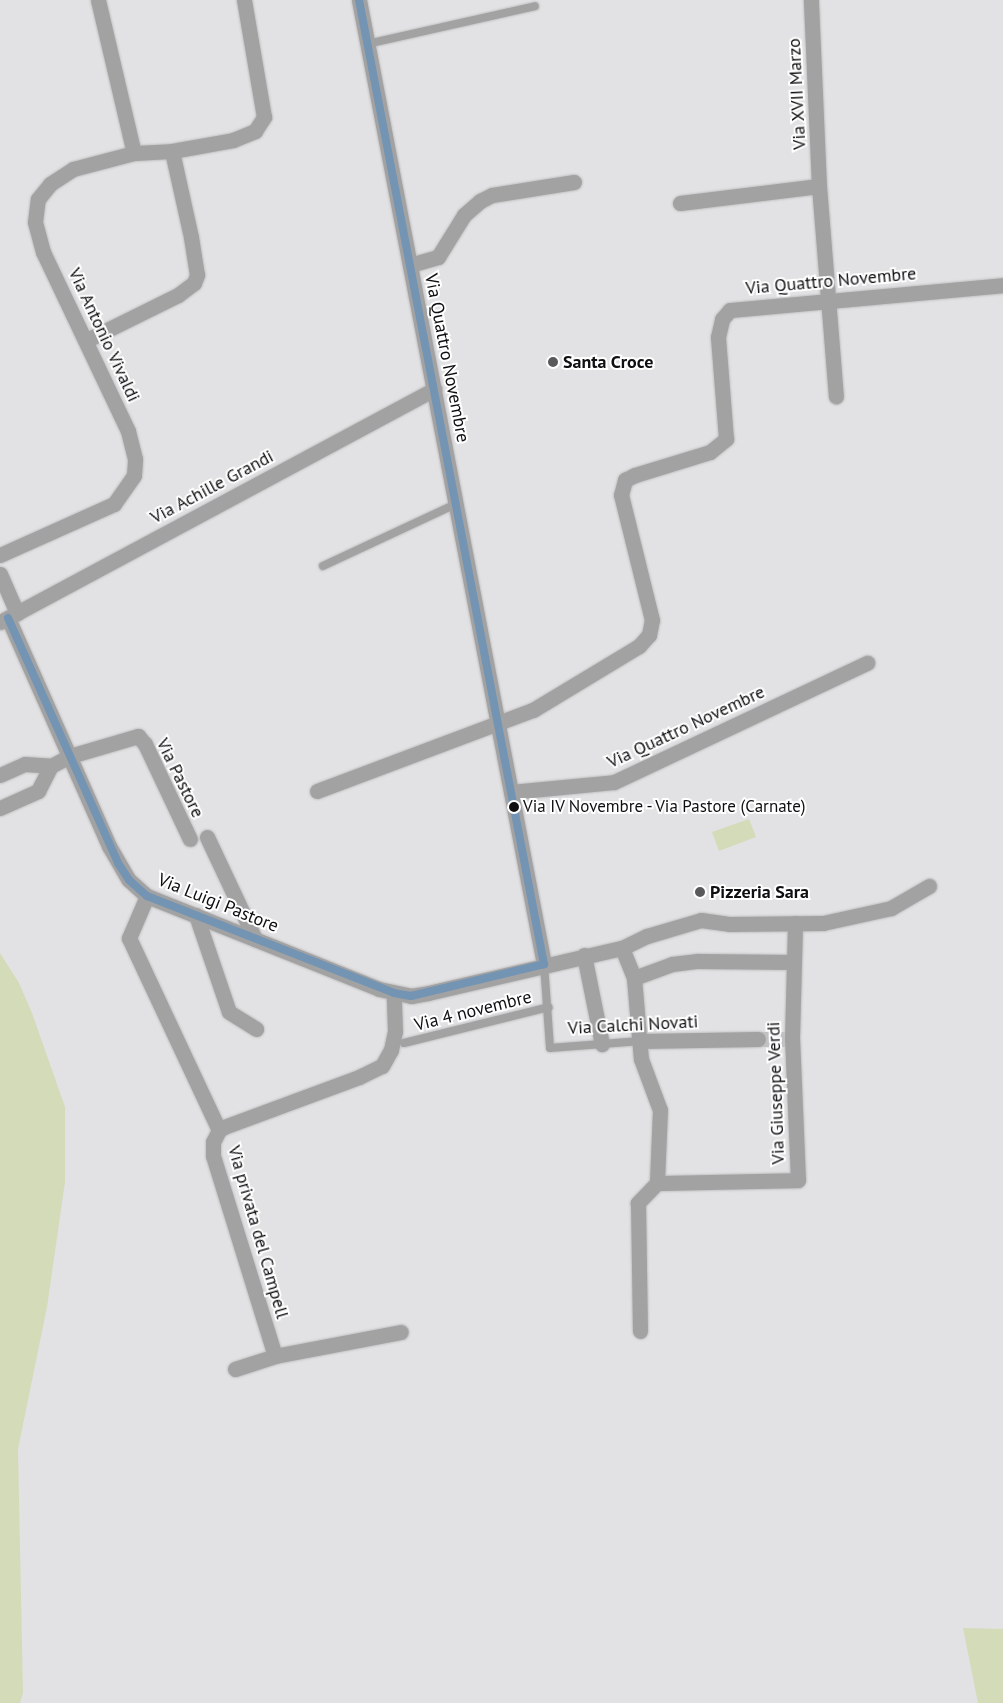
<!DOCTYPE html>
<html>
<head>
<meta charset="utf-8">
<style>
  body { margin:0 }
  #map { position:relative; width:1003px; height:1703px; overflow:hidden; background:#e2e2e4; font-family:"PT Sans",sans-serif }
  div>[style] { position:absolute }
  .green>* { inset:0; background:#d4dbb8 }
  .minor-tunnel>* { height:15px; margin-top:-7.5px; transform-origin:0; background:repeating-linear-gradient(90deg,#c2c2c4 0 15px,transparent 0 23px) }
  .roads { filter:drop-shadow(0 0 1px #c0c0c2) drop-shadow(0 0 1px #c0c0c2) }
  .service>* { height:8px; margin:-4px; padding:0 4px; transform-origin:4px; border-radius:4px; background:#a2a2a3 }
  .minor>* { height:15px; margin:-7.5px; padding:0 7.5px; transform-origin:7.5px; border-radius:7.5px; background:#a2a2a3 }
  .bus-1>* { height:8px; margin:-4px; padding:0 4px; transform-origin:4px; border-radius:4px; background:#7494b3 }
  .dots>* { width:14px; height:14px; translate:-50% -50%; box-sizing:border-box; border:2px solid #fff; border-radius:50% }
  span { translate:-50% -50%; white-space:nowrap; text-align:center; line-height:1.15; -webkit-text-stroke:4px #fff; paint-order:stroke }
  .bus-label { font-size:17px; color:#0f0f11 }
  .left { translate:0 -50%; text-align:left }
  .street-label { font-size:18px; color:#0f0f11 }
  .poi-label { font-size:18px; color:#0f0f11; font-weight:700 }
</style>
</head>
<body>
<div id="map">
  <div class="green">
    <div style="clip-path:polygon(749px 819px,756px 837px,719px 851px,712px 832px)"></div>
    <div style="clip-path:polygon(0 953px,19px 983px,32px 1013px,65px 1107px,65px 1182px,47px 1307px,18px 1449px,23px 1693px,20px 1703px,0 1703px)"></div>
    <div style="clip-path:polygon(963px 1628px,1003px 1629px,1003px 1703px,978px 1703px)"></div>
  </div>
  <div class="minor-tunnel">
    <div style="left:758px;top:1039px;width:27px"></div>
  </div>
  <div class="roads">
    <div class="service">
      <div style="left:367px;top:44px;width:172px;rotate:-12.7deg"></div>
      <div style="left:323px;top:566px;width:147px;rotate:-25deg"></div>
      <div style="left:544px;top:964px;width:84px;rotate:85.9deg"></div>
      <div style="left:550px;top:1048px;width:91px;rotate:-4.4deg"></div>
      <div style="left:404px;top:1043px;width:149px;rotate:-13.9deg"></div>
    </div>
    <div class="minor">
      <div style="left:98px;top:0;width:157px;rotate:76.8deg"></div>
      <div style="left:359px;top:0;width:982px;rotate:79.14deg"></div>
      <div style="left:819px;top:186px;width:211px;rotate:85.4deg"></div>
      <div style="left:680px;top:203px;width:140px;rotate:-7deg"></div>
      <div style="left:819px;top:186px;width:186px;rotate:-92.5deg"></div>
      <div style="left:410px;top:265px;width:29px;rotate:-16deg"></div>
      <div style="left:438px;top:257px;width:49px;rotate:-58.2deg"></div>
      <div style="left:464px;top:215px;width:21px;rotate:-41deg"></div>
      <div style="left:480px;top:201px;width:13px;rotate:-27deg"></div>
      <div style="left:492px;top:195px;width:83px;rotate:-9deg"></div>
      <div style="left:87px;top:340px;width:102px;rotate:-26.3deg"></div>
      <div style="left:178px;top:295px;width:20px;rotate:-37deg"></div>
      <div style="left:194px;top:283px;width:9px;rotate:-69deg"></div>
      <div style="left:197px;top:275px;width:38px;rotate:-99deg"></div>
      <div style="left:191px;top:237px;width:88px;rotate:-102.5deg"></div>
      <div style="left:172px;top:151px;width:62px;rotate:-10.2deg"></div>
      <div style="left:233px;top:140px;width:24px;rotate:-22deg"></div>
      <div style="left:255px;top:131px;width:17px;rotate:-57deg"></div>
      <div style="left:264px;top:117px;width:119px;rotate:-99.7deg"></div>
      <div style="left:0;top:555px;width:125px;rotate:-24.1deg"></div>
      <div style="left:114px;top:504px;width:35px;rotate:-55deg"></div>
      <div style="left:134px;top:475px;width:16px;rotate:-86deg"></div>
      <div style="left:135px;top:459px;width:29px;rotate:-104deg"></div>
      <div style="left:128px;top:431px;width:198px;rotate:-115.4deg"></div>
      <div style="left:43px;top:252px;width:31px;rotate:-105deg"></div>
      <div style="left:35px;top:222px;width:23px;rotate:-83deg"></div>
      <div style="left:38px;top:199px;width:19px;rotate:-51deg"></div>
      <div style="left:50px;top:184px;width:27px;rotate:-33deg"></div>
      <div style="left:73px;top:169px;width:63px;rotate:-14.7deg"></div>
      <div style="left:134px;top:153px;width:38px;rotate:-3deg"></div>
      <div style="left:0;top:574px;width:43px;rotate:66.4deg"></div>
      <div style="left:8px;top:618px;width:249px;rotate:66.1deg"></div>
      <div style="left:109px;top:846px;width:39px;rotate:60deg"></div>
      <div style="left:129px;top:880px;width:24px;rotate:42deg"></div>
      <div style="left:147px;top:896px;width:250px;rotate:21.8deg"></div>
      <div style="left:379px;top:989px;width:33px;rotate:12deg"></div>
      <div style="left:411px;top:996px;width:17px;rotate:-10deg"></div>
      <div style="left:428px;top:993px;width:199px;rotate:-13.1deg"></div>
      <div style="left:622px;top:948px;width:28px;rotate:-26deg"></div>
      <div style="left:647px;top:936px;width:56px;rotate:-16.5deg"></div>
      <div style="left:701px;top:920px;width:28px;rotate:8deg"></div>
      <div style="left:729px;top:924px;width:94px;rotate:-0.6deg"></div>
      <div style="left:823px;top:923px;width:70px;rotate:-12.4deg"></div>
      <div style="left:891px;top:908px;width:44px;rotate:-30.1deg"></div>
      <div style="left:0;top:622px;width:493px;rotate:-28.2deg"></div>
      <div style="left:0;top:775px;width:27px;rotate:-24deg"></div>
      <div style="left:25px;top:764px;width:26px;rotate:4deg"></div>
      <div style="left:317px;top:791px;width:231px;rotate:-20.6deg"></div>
      <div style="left:533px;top:710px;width:124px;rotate:-31.1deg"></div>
      <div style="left:639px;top:646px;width:15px;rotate:-48deg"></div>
      <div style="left:649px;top:635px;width:15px;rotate:-79deg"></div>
      <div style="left:652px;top:620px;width:129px;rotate:-103.9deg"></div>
      <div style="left:621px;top:495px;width:16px;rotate:-75deg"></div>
      <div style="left:625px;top:480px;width:11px;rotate:-27deg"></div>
      <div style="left:635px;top:475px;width:78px;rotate:-17deg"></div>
      <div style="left:710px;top:452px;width:21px;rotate:-39deg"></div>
      <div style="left:726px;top:439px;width:102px;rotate:-94.5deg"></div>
      <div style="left:718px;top:337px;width:18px;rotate:-77deg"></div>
      <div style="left:722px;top:319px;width:12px;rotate:-48deg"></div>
      <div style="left:730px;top:310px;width:274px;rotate:-5.2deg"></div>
      <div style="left:511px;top:792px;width:103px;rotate:-5.5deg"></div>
      <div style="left:614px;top:782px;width:280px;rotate:-25.2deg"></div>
      <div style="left:0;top:808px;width:42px;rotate:-24.1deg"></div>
      <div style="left:38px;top:791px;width:28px;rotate:-63deg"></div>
      <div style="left:51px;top:766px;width:21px;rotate:-28deg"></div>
      <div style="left:70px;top:756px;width:71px;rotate:-16.4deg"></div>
      <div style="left:138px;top:736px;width:11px;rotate:49deg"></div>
      <div style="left:145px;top:744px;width:105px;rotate:64.7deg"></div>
      <div style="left:207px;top:837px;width:113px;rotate:64.8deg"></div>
      <div style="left:147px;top:896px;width:46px;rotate:113.2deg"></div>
      <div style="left:129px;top:938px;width:212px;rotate:64.9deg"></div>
      <div style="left:196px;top:915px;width:102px;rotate:71.2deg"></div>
      <div style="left:229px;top:1012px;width:32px;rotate:32deg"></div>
      <div style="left:622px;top:948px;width:32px;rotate:68deg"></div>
      <div style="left:634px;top:978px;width:81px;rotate:85.1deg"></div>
      <div style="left:641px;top:1059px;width:54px;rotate:69.6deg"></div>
      <div style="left:660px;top:1110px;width:73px;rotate:92.4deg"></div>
      <div style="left:657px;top:1183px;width:28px;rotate:134deg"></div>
      <div style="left:638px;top:1203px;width:128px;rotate:89.1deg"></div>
      <div style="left:584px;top:955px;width:91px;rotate:78.6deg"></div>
      <div style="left:634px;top:978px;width:40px;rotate:-20.2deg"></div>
      <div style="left:672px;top:964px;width:26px;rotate:-7deg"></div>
      <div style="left:698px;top:961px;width:95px;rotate:0.6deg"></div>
      <div style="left:641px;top:1041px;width:117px;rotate:-1deg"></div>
      <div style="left:657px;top:1183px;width:141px;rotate:-1.2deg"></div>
      <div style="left:798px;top:1180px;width:141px;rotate:-92.4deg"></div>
      <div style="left:792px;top:1039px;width:116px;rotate:-88.5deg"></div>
      <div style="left:275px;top:1356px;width:209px;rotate:-107.2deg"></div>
      <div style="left:213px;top:1156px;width:14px;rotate:-90deg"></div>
      <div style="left:213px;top:1142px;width:13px;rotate:-63deg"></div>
      <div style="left:219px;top:1130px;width:6px;rotate:-31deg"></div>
      <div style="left:224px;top:1127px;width:144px;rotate:-20.3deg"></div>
      <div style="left:359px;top:1077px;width:25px;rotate:-26deg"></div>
      <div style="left:382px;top:1066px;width:18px;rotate:-61deg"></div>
      <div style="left:391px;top:1050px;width:19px;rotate:-78deg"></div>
      <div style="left:395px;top:1031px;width:38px;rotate:-92deg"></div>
      <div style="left:235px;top:1369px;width:42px;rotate:-18deg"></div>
      <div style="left:275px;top:1356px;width:128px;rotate:-10.8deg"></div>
    </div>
  </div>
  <div class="bus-1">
    <div style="left:359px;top:0;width:982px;rotate:79.14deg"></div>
    <div style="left:8px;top:618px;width:269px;rotate:65.8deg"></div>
    <div style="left:118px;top:863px;width:20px;rotate:57deg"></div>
    <div style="left:129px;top:880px;width:24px;rotate:42deg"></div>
    <div style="left:147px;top:896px;width:265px;rotate:21.4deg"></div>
    <div style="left:394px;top:993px;width:17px;rotate:10deg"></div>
    <div style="left:411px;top:996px;width:137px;rotate:-13.5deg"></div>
  </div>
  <div class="dots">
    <div style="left:553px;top:362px;background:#59595b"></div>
    <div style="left:514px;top:807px;background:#0f0f11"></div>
    <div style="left:700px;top:892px;background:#59595b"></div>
  </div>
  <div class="bus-label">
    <span class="left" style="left:523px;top:807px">Via IV Novembre - Via Pastore (Carnate)</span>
  </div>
  <div class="street-label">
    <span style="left:797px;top:94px;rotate:-93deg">Via XVII Marzo</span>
    <span style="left:831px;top:281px;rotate:-5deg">Via Quattro Novembre</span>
    <span style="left:104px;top:335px;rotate:65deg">Via Antonio Vivaldi</span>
    <span style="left:447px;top:358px;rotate:79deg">Via Quattro Novembre</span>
    <span style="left:212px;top:487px;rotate:-28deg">Via Achille Grandi</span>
    <span style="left:686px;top:727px;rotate:-25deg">Via Quattro Novembre</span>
    <span style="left:180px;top:778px;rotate:64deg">Via Pastore</span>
    <span style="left:218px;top:903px;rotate:22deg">Via Luigi Pastore</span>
    <span style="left:473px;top:1011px;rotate:-14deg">Via 4 novembre</span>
    <span style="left:633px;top:1025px;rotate:-3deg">Via Calchi Novati</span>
    <span style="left:776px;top:1093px;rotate:-92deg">Via Giuseppe Verdi</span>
    <span style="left:258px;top:1232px;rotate:74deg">Via privata del Campell</span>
  </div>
  <div class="poi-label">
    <span class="left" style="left:563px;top:362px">Santa Croce</span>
    <span class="left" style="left:710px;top:892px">Pizzeria Sara</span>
  </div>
</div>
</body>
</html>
